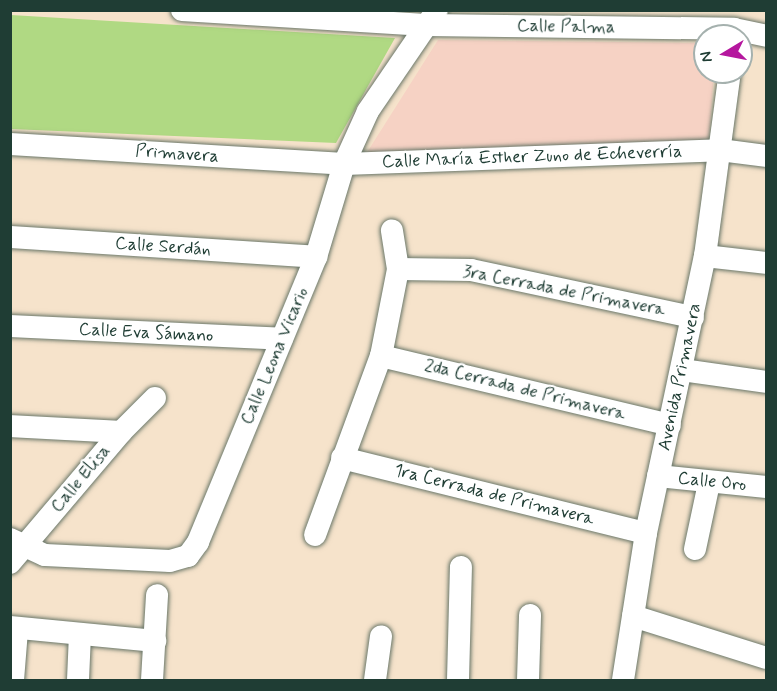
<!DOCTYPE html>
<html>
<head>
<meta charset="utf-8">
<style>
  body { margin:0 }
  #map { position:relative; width:777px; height:691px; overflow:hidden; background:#f6e3cb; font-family:Mynerve,sans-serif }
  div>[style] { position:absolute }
  .built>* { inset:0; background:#f6d2c4 }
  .green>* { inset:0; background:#b0d983 }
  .roads { filter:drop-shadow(0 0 2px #6a7769) drop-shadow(0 0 2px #6a7769) }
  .minor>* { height:22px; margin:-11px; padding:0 11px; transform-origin:11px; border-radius:11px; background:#fff }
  span { translate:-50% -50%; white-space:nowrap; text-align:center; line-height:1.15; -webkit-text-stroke:4.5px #fff; paint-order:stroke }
  .street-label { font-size:18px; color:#1f3d34 }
  .frame { position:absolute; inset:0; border:12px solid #1f3d34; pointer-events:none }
  .north { position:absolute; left:693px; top:24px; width:60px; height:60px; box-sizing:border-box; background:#fff; border:2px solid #a5b1ae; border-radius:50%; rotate:260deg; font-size:16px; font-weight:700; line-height:24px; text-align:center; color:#1f3d34 }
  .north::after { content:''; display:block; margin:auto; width:21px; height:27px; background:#b5179e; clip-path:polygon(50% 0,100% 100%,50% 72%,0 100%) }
</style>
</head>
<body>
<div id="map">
  <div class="built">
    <div style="clip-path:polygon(438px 40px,705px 43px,705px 72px,714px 72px,709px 140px,366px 154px)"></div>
  </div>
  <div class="green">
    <div style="clip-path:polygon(11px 15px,395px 38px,336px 143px,11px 129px)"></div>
  </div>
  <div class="roads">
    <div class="minor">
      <div style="left:182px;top:10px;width:244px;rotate:3.5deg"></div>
      <div style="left:426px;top:25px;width:308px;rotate:0.7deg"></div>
      <div style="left:734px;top:29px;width:33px;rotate:12deg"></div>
      <div style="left:10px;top:144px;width:335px;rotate:3.4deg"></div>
      <div style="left:344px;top:164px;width:376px;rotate:-2.1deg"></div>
      <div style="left:720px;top:150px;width:46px;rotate:7.4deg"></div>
      <div style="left:10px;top:237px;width:307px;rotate:3.7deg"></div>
      <div style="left:705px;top:256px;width:61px;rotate:6.5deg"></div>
      <div style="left:398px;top:269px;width:73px;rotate:0.8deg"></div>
      <div style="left:471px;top:270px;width:227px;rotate:12deg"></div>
      <div style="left:10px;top:326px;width:272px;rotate:2.7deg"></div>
      <div style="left:381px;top:356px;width:297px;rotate:13.4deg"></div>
      <div style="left:682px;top:370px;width:85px;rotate:8.1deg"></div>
      <div style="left:10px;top:426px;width:111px;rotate:3.1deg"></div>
      <div style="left:342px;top:458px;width:313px;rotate:13.9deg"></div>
      <div style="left:658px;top:476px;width:109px;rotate:5.8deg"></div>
      <div style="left:315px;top:535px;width:191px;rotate:-69.8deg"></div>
      <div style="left:381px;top:356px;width:89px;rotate:-78.9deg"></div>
      <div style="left:398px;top:269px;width:39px;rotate:-99deg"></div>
      <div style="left:10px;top:539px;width:38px;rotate:25deg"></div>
      <div style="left:45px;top:555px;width:125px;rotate:2.7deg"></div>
      <div style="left:170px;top:561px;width:19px;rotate:-16deg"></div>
      <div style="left:188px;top:556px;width:17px;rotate:-54deg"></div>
      <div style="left:198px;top:542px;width:308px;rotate:-67.5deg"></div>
      <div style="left:316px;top:257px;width:97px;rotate:-73.2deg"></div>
      <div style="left:344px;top:164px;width:58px;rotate:-65.6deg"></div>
      <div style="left:368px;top:111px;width:122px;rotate:-55.7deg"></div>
      <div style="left:695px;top:549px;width:67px;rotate:-78deg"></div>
      <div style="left:10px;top:563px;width:172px;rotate:-49.7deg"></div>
      <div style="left:121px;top:432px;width:48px;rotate:-45deg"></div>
      <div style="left:633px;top:616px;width:139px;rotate:17.5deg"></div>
      <div style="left:10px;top:627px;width:146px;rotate:5.5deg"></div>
      <div style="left:13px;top:680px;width:50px;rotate:-85.4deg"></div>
      <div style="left:78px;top:680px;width:45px;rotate:-87.5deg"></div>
      <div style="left:152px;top:680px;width:85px;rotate:-86.6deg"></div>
      <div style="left:375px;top:680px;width:44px;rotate:-82.2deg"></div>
      <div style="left:458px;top:680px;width:113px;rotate:-88.5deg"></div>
      <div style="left:528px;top:680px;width:65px;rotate:-88.2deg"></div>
      <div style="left:623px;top:680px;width:149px;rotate:-81.1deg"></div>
      <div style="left:646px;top:533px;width:283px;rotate:-78deg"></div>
      <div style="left:705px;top:256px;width:186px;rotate:-82.3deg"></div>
    </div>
  </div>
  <div class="street-label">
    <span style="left:566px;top:27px;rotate:1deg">Calle Palma</span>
    <span style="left:177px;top:154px;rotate:4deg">Primavera</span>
    <span style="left:532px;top:157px;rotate:-2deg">Calle María Esther Zuno de Echeverría</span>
    <span style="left:163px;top:247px;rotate:4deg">Calle Serdán</span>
    <span style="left:564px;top:291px;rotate:11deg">3ra Cerrada de Primavera</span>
    <span style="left:146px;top:333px;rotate:3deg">Calle Eva Sámano</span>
    <span style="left:275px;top:356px;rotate:-67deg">Calle Leona Vicario</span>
    <span style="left:680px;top:377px;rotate:-78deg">Avenida Primavera</span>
    <span style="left:525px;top:390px;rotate:14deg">2da Cerrada de Primavera</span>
    <span style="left:81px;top:479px;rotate:-50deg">Calle Elisa</span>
    <span style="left:712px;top:482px;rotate:6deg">Calle Oro</span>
    <span style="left:494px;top:495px;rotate:14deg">1ra Cerrada de Primavera</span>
  </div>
  <div class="frame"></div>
  <div class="north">N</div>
</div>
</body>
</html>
